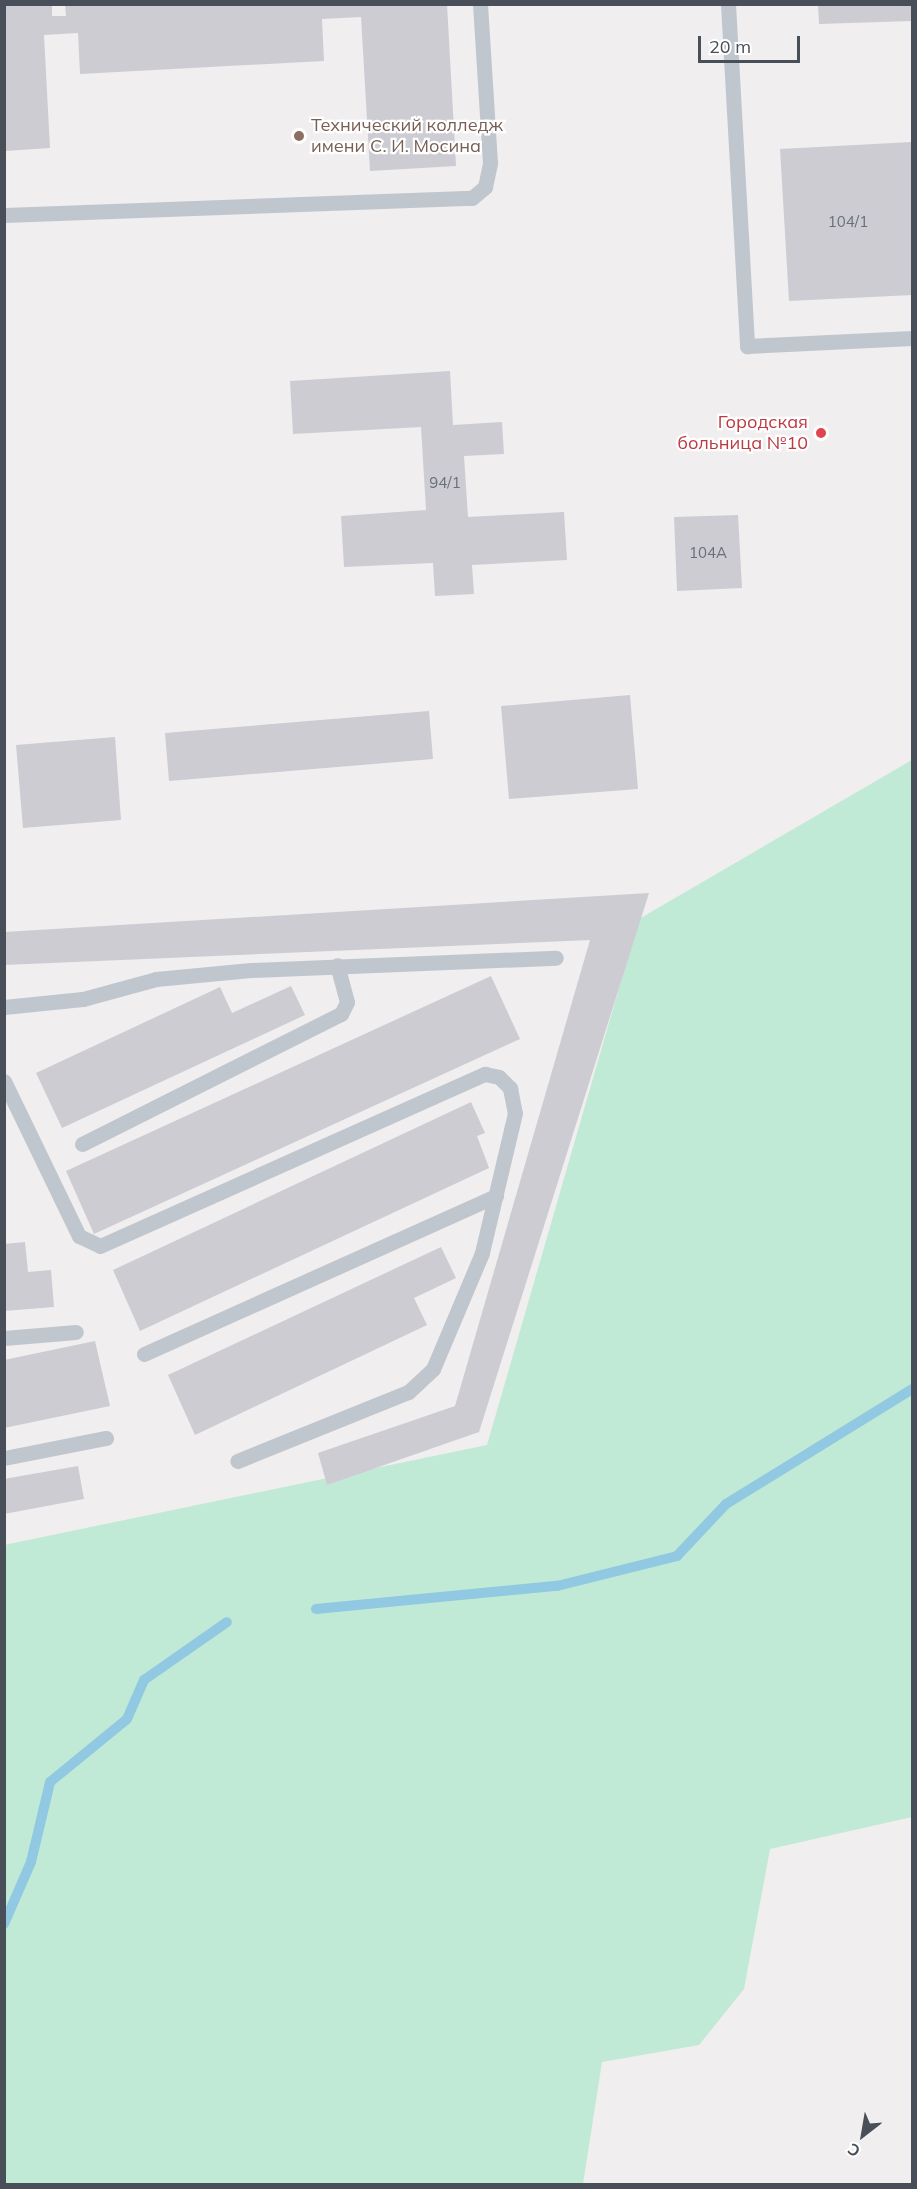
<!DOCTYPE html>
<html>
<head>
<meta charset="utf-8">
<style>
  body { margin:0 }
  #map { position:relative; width:917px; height:2189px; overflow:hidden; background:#f0eeee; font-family:Mulish,sans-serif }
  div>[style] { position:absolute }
  .green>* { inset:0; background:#c0ead5 }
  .stream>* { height:10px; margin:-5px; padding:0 5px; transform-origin:5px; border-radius:5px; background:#92c9e2 }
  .building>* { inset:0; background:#ccccd2 }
  .service>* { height:15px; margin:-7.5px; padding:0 7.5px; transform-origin:7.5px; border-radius:7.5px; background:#c0c6ce }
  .dots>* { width:16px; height:16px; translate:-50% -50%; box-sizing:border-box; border:3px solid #fff; border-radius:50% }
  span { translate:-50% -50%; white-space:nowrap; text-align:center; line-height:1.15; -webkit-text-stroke:4.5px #fff; paint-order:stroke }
  .number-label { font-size:15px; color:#696e77 }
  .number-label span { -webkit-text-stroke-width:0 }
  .education-label { font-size:18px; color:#785e54 }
  .left { translate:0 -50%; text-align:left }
  .health-label { font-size:18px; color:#be3a42 }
  .right { translate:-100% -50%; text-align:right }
  .frame { position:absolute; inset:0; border:6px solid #484f59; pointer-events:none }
  .north { position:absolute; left:833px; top:2105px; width:60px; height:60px; -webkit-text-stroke:4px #fff; paint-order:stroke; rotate:211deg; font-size:16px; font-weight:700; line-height:24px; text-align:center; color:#484f59 }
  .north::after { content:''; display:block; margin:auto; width:21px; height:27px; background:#484f59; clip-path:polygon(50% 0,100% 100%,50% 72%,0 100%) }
  .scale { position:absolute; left:698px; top:36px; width:102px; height:27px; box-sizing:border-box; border:3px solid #484f59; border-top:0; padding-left:8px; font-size:18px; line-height:21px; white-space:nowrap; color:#484f59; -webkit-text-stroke:4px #fff; paint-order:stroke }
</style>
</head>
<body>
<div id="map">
  <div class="green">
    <div style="clip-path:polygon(912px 760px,912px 1817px,770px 1849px,744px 1989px,699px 2045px,602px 2062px,583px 2184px,5px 2184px,4px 1545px,487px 1445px,639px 919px)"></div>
  </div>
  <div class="stream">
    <div style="left:316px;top:1609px;width:242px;rotate:-5.5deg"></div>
    <div style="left:557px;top:1586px;width:124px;rotate:-14deg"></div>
    <div style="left:677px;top:1556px;width:71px;rotate:-46.7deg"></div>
    <div style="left:726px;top:1504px;width:219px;rotate:-31.7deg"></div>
    <div style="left:4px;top:1924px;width:68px;rotate:-66.5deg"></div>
    <div style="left:31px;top:1862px;width:82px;rotate:-76.6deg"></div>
    <div style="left:50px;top:1782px;width:99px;rotate:-39.3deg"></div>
    <div style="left:127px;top:1719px;width:43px;rotate:-66.4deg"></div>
    <div style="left:144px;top:1680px;width:101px;rotate:-34.9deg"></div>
  </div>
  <div class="building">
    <div style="clip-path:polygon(5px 4px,52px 4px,52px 16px,66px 16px,65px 4px,447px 4px,456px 166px,370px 171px,361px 17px,322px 19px,324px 61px,80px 74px,78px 33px,44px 35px,50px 148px,5px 151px)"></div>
    <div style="clip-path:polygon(818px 4px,912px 4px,912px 21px,819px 24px)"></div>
    <div style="clip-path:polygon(912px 142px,912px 295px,789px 301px,780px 149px)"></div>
    <div style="clip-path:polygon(450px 371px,453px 425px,502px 422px,504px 454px,464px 456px,468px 517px,564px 512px,567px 560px,472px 565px,474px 594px,435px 596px,433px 563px,344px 567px,341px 516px,426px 510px,421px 427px,293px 434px,290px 381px)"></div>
    <div style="clip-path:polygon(738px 515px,742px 588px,677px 591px,674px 517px)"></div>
    <div style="clip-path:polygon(630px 695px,638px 789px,509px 799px,501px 706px)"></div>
    <div style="clip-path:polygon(429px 711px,433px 759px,169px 781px,165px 733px)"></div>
    <div style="clip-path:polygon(115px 737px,121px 820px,23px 828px,16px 745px)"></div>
    <div style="clip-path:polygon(649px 893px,479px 1432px,327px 1485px,318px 1453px,455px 1406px,590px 940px,4px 965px,4px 932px)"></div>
    <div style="clip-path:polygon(491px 976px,520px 1039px,94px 1234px,66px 1171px)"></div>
    <div style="clip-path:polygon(291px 986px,305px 1015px,62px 1128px,36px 1073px,220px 987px,232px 1013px)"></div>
    <div style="clip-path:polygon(471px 1102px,485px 1133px,477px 1136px,489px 1168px,140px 1331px,113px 1270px)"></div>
    <div style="clip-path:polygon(25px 1242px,28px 1272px,51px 1270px,54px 1307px,4px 1311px,4px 1244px)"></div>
    <div style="clip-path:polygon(441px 1247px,456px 1278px,414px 1298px,427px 1325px,195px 1435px,168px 1375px)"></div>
    <div style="clip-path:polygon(95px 1341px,110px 1406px,4px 1428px,4px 1360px)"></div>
    <div style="clip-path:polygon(78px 1466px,84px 1499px,4px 1514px,4px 1479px)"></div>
  </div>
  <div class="service">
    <div style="left:728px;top:4px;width:343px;rotate:86.8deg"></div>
    <div style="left:747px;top:346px;width:165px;rotate:-2.8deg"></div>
    <div style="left:4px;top:215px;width:468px;rotate:-2.1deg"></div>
    <div style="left:472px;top:198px;width:17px;rotate:-40deg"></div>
    <div style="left:485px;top:187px;width:25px;rotate:-78deg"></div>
    <div style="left:490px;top:163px;width:159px;rotate:-93.6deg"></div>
    <div style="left:4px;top:1007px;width:79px;rotate:-5.8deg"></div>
    <div style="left:83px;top:999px;width:76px;rotate:-15.3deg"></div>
    <div style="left:156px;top:979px;width:95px;rotate:-5.4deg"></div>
    <div style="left:251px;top:970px;width:305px;rotate:-2.3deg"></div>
    <div style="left:4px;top:1081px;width:172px;rotate:64.2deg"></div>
    <div style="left:79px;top:1236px;width:23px;rotate:25deg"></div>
    <div style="left:100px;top:1246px;width:422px;rotate:-24.1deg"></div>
    <div style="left:485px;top:1074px;width:14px;rotate:12deg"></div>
    <div style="left:499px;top:1077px;width:16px;rotate:45deg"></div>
    <div style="left:510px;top:1088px;width:25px;rotate:79deg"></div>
    <div style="left:515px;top:1113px;width:144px;rotate:103.3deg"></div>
    <div style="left:482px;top:1253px;width:126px;rotate:112.9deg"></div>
    <div style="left:433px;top:1369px;width:34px;rotate:137deg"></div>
    <div style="left:408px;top:1392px;width:184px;rotate:158deg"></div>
    <div style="left:82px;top:1144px;width:290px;rotate:-26.7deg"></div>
    <div style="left:341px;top:1014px;width:13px;rotate:-63deg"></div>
    <div style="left:347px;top:1002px;width:38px;rotate:-105deg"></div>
    <div style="left:4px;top:1338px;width:72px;rotate:-4.8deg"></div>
    <div style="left:144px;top:1354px;width:386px;rotate:-24.2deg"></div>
    <div style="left:4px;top:1458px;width:104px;rotate:-11.1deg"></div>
  </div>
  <div class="dots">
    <div style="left:299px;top:136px;background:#8d6e63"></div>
    <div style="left:821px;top:433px;background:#e0444e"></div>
  </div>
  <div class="number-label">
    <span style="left:848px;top:222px">104/1</span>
    <span style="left:445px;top:483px">94/1</span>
    <span style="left:708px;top:553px">104А</span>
  </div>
  <div class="education-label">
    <span class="left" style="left:311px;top:136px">Технический колледж<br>имени С. И. Мосина</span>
  </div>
  <div class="health-label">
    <span class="right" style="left:808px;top:433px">Городская<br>больница №10</span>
  </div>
  <div class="frame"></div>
  <div class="north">С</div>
  <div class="scale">20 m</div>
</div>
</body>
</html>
